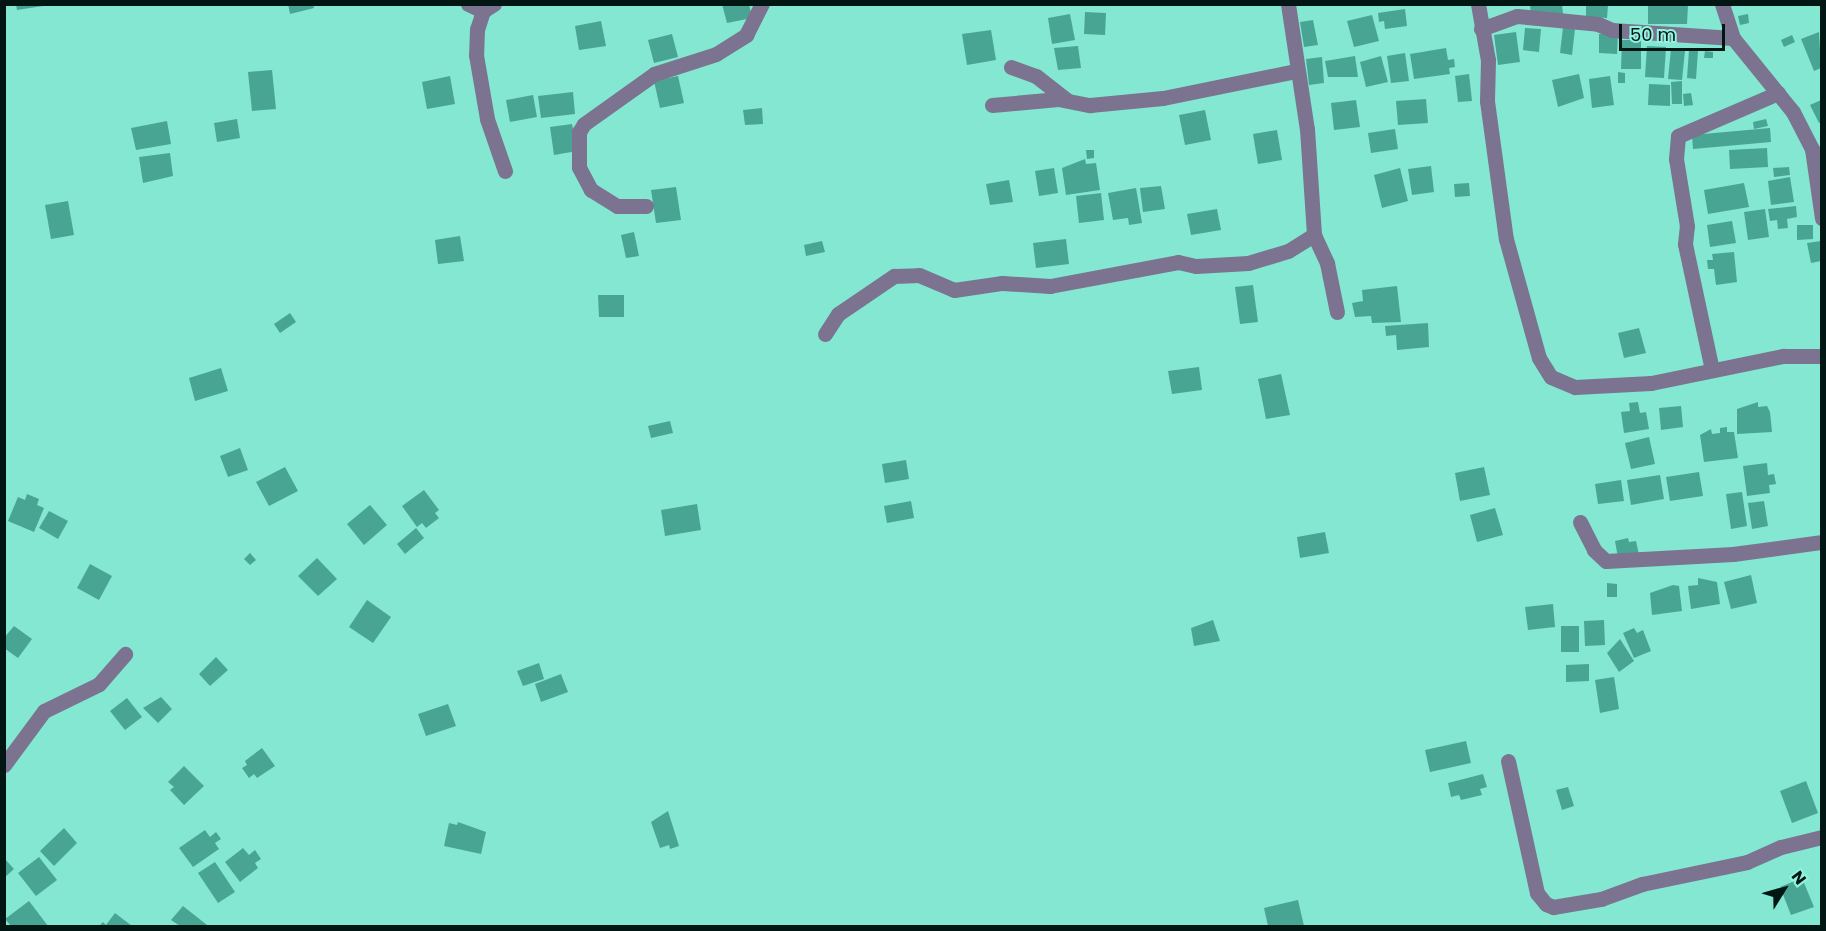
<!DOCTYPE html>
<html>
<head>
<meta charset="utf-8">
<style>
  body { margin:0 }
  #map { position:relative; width:1826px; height:931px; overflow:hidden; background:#83e7d2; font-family:Poppins,sans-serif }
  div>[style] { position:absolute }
  .building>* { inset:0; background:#49a593 }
  .minor>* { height:15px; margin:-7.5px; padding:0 7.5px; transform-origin:7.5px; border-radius:7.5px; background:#7c7390 }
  span { translate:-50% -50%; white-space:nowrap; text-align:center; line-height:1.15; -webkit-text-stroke:4.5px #90f4df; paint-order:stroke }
  .frame { position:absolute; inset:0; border:6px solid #021713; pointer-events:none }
  .north { position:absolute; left:1754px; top:859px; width:60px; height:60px; -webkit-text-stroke:4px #90f4df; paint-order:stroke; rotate:53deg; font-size:16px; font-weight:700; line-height:24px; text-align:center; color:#021713 }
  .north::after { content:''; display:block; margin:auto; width:21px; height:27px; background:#021713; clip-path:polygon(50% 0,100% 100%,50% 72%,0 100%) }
  .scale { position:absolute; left:1619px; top:24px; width:106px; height:27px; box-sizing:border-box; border:3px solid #021713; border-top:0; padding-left:8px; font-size:18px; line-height:21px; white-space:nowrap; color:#021713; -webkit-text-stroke:4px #90f4df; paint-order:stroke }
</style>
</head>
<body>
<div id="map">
  <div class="building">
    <div style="clip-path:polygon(16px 4px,43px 4px,43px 6px,17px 10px)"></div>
    <div style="clip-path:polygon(288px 4px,313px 4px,314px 8px,290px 14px)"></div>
    <div style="clip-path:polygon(722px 4px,749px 4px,752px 18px,727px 23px)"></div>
    <div style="clip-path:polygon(1530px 4px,1562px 4px,1563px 14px,1531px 16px)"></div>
    <div style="clip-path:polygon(1586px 5px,1608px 5px,1607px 18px,1586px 17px)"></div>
    <div style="clip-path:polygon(1648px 5px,1688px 5px,1687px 24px,1648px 24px)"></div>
    <div style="clip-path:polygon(1405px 9px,1407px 26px,1385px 29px,1384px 21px,1379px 22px,1378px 13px)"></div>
    <div style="clip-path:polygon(1085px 12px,1106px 13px,1105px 35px,1084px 34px)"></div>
    <div style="clip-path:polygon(1070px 14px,1075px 40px,1052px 44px,1048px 18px)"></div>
    <div style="clip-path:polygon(1748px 14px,1749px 23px,1740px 25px,1738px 16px)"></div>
    <div style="clip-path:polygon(1372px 15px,1379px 41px,1354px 47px,1347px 21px)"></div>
    <div style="clip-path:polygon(1313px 20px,1318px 45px,1304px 47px,1300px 22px)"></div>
    <div style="clip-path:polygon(601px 21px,606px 46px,579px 50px,575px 26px)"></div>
    <div style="clip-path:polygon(1563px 27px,1575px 29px,1572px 55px,1560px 53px)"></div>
    <div style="clip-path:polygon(1525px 28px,1541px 29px,1539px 52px,1523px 50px)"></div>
    <div style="clip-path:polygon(991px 30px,996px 60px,967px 65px,962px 34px)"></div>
    <div style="clip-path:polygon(1516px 32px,1520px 62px,1498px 65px,1494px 35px)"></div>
    <div style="clip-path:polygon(1819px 32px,1821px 68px,1814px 71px,1801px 39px)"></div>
    <div style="clip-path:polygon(672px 34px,678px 57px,654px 63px,648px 40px)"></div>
    <div style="clip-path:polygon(1599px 34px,1618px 34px,1617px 54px,1599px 53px)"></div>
    <div style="clip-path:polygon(1792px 35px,1795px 42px,1784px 47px,1781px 40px)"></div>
    <div style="clip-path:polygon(1622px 40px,1641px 40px,1641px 69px,1621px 69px)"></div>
    <div style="clip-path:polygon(1078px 46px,1081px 68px,1058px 70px,1054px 48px)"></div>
    <div style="clip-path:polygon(1647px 46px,1666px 47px,1664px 78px,1645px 77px)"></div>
    <div style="clip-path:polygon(1446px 48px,1448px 60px,1454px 59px,1455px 67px,1449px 68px,1450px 74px,1414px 79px,1410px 54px)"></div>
    <div style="clip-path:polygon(1671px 49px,1685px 51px,1682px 80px,1668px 79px)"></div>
    <div style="clip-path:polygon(1689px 50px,1698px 51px,1696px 79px,1687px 78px)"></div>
    <div style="clip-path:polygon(1705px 51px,1713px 52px,1713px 58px,1704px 58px)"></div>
    <div style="clip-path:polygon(1405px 53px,1409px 81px,1391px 83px,1387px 56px)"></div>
    <div style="clip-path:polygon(1355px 56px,1358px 77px,1328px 77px,1325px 61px)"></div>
    <div style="clip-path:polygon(1381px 56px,1388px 82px,1366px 87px,1360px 62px)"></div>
    <div style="clip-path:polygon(1322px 57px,1324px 83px,1309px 85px,1306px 59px)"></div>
    <div style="clip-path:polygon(272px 70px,276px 109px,252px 111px,248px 72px)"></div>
    <div style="clip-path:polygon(1618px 72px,1625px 73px,1625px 83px,1618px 83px)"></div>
    <div style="clip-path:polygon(1469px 74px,1472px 101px,1458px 102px,1455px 76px)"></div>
    <div style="clip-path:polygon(1579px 74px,1584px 98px,1558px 107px,1552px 80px)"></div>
    <div style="clip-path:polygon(450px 76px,455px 104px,427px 109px,422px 82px)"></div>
    <div style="clip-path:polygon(678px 76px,684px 103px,660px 108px,654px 81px)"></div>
    <div style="clip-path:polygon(1610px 76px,1614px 105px,1592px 108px,1589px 79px)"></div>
    <div style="clip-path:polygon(1682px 81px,1682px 104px,1672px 104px,1671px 82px)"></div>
    <div style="clip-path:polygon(1649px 84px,1670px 85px,1670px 106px,1648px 105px)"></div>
    <div style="clip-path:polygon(573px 92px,575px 114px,541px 118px,538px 96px)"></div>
    <div style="clip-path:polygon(1691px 93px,1693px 105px,1684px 106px,1683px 94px)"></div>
    <div style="clip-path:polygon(533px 95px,537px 117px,510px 122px,506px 100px)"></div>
    <div style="clip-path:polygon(1426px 99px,1428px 123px,1398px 125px,1396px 101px)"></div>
    <div style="clip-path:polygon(1356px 100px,1360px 127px,1334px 130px,1331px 103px)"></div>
    <div style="clip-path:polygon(1821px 100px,1821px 122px,1819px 123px,1810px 105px)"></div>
    <div style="clip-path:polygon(762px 108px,763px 124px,745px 125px,743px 110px)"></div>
    <div style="clip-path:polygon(1205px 110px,1211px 140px,1185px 145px,1179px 115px)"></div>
    <div style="clip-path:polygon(237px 119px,240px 138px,217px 142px,214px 123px)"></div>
    <div style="clip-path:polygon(1766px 119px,1768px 126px,1754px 129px,1753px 122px)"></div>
    <div style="clip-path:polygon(167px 121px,171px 144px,136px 150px,131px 128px)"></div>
    <div style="clip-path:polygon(572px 124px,577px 151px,554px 155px,550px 127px)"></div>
    <div style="clip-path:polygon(1770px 128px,1771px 142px,1693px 149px,1692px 135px)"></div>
    <div style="clip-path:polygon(1395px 129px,1398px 149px,1371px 153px,1368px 133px)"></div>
    <div style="clip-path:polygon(1277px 130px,1282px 160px,1258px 164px,1253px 134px)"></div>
    <div style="clip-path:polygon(1767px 148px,1768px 167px,1730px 169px,1729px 150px)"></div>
    <div style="clip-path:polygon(1086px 150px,1094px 150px,1094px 158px,1087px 159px)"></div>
    <div style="clip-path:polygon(170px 153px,173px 176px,143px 183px,139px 157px)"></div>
    <div style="clip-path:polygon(1085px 159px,1086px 164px,1096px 163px,1100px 190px,1066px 195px,1062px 168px)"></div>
    <div style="clip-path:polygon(1431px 166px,1434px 192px,1412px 195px,1408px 169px)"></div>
    <div style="clip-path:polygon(1789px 167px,1790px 175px,1774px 177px,1773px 168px)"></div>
    <div style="clip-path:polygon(1054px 168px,1058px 193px,1039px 196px,1035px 171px)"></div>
    <div style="clip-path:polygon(1400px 168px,1408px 201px,1382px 208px,1374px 175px)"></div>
    <div style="clip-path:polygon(1790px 177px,1794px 202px,1771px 205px,1768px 181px)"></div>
    <div style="clip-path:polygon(1009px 180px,1013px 202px,990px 205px,986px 184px)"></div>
    <div style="clip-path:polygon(1469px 183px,1470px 196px,1455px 197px,1454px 184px)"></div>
    <div style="clip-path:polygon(1744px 183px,1749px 207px,1708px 214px,1704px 190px)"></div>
    <div style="clip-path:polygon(1161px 186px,1165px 209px,1143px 212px,1140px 188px)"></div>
    <div style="clip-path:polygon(676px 187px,681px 220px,656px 223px,651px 190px)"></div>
    <div style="clip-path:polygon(1136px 188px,1142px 223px,1129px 225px,1128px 218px,1113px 220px,1108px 193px)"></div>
    <div style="clip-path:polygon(1101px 193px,1104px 220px,1079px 223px,1076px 196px)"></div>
    <div style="clip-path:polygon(68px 201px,74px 235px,51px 239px,45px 205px)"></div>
    <div style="clip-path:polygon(1796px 206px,1797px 217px,1787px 219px,1788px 228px,1778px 229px,1777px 220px,1770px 221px,1768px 209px)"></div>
    <div style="clip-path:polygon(1217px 209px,1221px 230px,1191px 235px,1187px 214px)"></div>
    <div style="clip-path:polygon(1765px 209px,1769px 237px,1748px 240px,1744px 212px)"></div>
    <div style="clip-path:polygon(1732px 221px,1736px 243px,1710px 247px,1707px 225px)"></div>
    <div style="clip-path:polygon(1797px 225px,1813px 225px,1813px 239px,1797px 240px)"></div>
    <div style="clip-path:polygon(634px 232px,639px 256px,626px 258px,621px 235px)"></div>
    <div style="clip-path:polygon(460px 236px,464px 261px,438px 264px,435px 240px)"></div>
    <div style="clip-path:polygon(1066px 239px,1069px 264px,1036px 268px,1033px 243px)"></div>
    <div style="clip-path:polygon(822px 241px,825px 252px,806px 256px,804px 245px)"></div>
    <div style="clip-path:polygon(1821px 241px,1821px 261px,1811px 263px,1807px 243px)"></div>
    <div style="clip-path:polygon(1734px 252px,1737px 282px,1716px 285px,1714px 269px,1708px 269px,1707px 260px,1713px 260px,1712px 254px)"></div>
    <div style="clip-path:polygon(1253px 285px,1258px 322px,1240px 324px,1235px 287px)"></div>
    <div style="clip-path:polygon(1397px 286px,1401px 322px,1372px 323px,1371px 316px,1355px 317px,1352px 303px,1363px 301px,1362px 290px)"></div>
    <div style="clip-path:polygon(598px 295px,624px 295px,624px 317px,599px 317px)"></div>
    <div style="clip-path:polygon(290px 313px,296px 322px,280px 333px,274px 324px)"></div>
    <div style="clip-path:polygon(1428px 323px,1429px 347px,1397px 350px,1396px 335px,1386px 336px,1385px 326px)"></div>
    <div style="clip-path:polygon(1639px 328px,1646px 353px,1624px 358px,1618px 333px)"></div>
    <div style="clip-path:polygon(1199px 367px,1202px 390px,1172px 394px,1168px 371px)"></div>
    <div style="clip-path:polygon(221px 368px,228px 391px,195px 401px,189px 378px)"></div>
    <div style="clip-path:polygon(1281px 374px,1290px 415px,1266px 419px,1258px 379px)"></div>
    <div style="clip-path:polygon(1638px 402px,1640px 413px,1646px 412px,1649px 429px,1624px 433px,1621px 412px,1630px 411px,1629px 403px)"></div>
    <div style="clip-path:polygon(1758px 402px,1758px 407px,1767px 406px,1770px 412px,1772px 432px,1737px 434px,1737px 409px)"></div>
    <div style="clip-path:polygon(1681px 406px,1683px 427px,1661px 430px,1659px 408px)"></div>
    <div style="clip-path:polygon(670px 421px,673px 433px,651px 438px,648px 426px)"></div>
    <div style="clip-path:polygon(1727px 427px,1727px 432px,1734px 432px,1738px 458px,1704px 462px,1700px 435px,1711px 429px,1712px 434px,1720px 433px,1720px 428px)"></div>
    <div style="clip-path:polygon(1649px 437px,1655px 464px,1631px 469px,1625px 443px)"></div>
    <div style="clip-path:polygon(240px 448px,248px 470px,228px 477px,220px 456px)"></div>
    <div style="clip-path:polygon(906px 460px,909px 479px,885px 483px,882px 464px)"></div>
    <div style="clip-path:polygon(1767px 463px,1768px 475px,1774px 474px,1776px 484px,1769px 485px,1770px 493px,1747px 496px,1743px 466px)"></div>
    <div style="clip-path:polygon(285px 467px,298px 491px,269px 506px,256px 482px)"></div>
    <div style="clip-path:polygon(1484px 467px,1490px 495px,1460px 501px,1455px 473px)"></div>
    <div style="clip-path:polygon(1699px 472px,1703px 496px,1670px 501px,1666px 477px)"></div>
    <div style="clip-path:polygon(1660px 475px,1664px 499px,1631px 505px,1627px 480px)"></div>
    <div style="clip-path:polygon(1621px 480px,1624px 501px,1598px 504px,1595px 484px)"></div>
    <div style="clip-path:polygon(424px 490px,439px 510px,435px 513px,439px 518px,426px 528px,422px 523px,417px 527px,402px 506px)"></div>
    <div style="clip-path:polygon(1742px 492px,1747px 526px,1731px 529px,1726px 494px)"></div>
    <div style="clip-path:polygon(27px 494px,39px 499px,37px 505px,44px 508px,34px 532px,8px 521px,18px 497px,25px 500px)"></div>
    <div style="clip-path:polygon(911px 501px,914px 518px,887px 523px,884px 506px)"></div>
    <div style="clip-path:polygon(1764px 501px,1768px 526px,1752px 529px,1748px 503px)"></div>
    <div style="clip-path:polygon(697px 504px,701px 530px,665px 536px,661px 510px)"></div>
    <div style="clip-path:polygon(370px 505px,387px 525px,364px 545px,347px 524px)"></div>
    <div style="clip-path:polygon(1495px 508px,1503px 535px,1477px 542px,1470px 515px)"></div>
    <div style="clip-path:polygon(49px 511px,68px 521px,58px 539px,39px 528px)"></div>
    <div style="clip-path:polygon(416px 528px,424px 538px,405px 554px,397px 544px)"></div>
    <div style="clip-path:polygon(1325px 532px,1329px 553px,1300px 558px,1297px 537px)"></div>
    <div style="clip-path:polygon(1628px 538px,1629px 542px,1636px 541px,1639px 555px,1618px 558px,1615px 541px)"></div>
    <div style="clip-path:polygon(250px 553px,256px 560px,250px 565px,244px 559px)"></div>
    <div style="clip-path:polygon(317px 558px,337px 579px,318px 596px,298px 576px)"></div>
    <div style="clip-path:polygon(90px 564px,112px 576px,99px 600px,77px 588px)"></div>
    <div style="clip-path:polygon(1751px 575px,1757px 603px,1731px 609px,1724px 582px)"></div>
    <div style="clip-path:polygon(1698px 578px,1717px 582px,1720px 604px,1691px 609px,1688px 586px,1698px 585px)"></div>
    <div style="clip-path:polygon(1607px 583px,1617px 584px,1617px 597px,1607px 597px)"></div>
    <div style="clip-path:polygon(1673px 585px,1679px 586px,1682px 611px,1652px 615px,1650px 593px)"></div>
    <div style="clip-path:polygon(367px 600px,391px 617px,373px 643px,349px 627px)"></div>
    <div style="clip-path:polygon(1553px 604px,1555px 627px,1528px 630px,1525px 607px)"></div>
    <div style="clip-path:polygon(1213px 620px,1220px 641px,1194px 646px,1191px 628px)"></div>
    <div style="clip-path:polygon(1604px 620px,1605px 645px,1585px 646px,1584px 621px)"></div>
    <div style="clip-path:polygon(14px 626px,32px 639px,18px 658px,4px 648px,4px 638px)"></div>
    <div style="clip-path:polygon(1561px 626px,1579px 626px,1579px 652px,1561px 652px)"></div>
    <div style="clip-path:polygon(1634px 628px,1637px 633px,1643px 630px,1651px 651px,1634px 658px,1623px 633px)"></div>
    <div style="clip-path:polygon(1620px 639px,1634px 661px,1619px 672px,1607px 653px)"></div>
    <div style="clip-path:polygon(216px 657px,228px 670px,210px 686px,199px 674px)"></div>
    <div style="clip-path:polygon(539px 663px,544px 679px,523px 686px,517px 671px)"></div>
    <div style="clip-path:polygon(1589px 664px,1589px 681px,1566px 682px,1566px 665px)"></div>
    <div style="clip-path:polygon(561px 674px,568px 692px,541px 702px,535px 684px)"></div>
    <div style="clip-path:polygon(1614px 677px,1619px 709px,1600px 713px,1595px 680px)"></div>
    <div style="clip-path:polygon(161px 697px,172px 709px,158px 723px,143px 708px)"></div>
    <div style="clip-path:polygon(127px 698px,142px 717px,125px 730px,110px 711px)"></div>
    <div style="clip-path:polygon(448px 704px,456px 726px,426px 736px,418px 714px)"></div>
    <div style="clip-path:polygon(1466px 741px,1471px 763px,1430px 772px,1425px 750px)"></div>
    <div style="clip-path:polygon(262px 748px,275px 766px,257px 778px,254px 774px,249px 778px,242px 768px,247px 765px,245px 761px)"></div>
    <div style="clip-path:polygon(184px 766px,204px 786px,184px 805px,170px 790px,174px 787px,168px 782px)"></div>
    <div style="clip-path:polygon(1483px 774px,1487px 787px,1480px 789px,1482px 795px,1461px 800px,1459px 795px,1451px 797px,1448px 783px)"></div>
    <div style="clip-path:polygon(1806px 781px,1818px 813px,1792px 823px,1780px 791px)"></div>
    <div style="clip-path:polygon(1568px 787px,1574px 806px,1562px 810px,1556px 790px)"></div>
    <div style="clip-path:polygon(668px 811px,679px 846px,670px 849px,669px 845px,660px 848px,651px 822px)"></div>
    <div style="clip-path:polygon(458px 822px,486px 832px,481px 854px,444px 846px,449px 823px,457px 825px)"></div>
    <div style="clip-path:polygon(64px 828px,77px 843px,54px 866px,40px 851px)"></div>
    <div style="clip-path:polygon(205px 830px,210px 837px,216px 832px,221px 839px,215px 843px,219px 849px,193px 867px,179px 848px)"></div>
    <div style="clip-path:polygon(243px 848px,249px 855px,255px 850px,261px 859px,255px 863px,258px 868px,240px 882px,225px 862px)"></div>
    <div style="clip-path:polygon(39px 857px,57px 880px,36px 896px,18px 873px)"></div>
    <div style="clip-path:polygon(4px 858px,14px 869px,4px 878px)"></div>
    <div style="clip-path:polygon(215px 862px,235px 892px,218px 903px,198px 873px)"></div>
    <div style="clip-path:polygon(1802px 878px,1814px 907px,1791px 915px,1780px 887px)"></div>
    <div style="clip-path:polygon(1298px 900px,1304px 926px,1268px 926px,1264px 908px)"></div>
    <div style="clip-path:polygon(29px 901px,48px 926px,11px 926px,5px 919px)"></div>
    <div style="clip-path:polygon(183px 906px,207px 925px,205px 926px,180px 926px,171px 920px)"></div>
    <div style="clip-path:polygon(115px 913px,132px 926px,99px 926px,103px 922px,106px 925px)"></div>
  </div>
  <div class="minor">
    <div style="left:468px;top:4px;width:17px;rotate:25deg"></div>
    <div style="left:494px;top:4px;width:13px;rotate:148deg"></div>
    <div style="left:483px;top:11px;width:19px;rotate:108deg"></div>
    <div style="left:477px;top:29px;width:26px;rotate:92deg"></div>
    <div style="left:476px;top:55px;width:65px;rotate:80.2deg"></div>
    <div style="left:487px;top:119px;width:55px;rotate:70.9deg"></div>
    <div style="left:1288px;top:4px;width:126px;rotate:81.4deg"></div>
    <div style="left:1307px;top:129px;width:106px;rotate:86.2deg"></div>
    <div style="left:1314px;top:235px;width:31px;rotate:65deg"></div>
    <div style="left:1327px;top:263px;width:50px;rotate:78.5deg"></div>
    <div style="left:1478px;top:4px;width:57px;rotate:79.9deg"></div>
    <div style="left:1488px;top:60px;width:41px;rotate:91.4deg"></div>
    <div style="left:1487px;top:101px;width:139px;rotate:82.2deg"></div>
    <div style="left:1506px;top:239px;width:123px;rotate:74.5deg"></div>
    <div style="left:1539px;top:358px;width:22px;rotate:58deg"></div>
    <div style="left:1551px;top:377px;width:26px;rotate:23deg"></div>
    <div style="left:1575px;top:387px;width:76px;rotate:-3deg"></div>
    <div style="left:1651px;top:383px;width:135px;rotate:-11.6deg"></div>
    <div style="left:1783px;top:356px;width:39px"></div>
    <div style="left:1722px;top:4px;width:36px;rotate:72deg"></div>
    <div style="left:1733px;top:38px;width:95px;rotate:51deg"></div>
    <div style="left:1793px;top:112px;width:42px;rotate:62.8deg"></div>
    <div style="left:1812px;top:149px;width:70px;rotate:81.8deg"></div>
    <div style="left:1481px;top:29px;width:38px;rotate:-20deg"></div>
    <div style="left:1517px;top:16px;width:81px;rotate:5.6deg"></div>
    <div style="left:1598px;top:24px;width:15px;rotate:23deg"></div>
    <div style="left:1612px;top:30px;width:121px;rotate:3.8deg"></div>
    <div style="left:1011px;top:67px;width:27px;rotate:20deg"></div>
    <div style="left:1036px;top:76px;width:39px;rotate:38deg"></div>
    <div style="left:992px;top:105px;width:66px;rotate:-5.2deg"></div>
    <div style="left:1058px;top:99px;width:33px;rotate:11deg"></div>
    <div style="left:1090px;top:105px;width:73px;rotate:-5.5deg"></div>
    <div style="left:1163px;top:98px;width:136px;rotate:-11.5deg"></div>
    <div style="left:646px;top:206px;width:29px;rotate:180deg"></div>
    <div style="left:617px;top:206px;width:31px;rotate:-148deg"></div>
    <div style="left:591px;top:190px;width:26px;rotate:-118deg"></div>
    <div style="left:579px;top:167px;width:35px;rotate:-90deg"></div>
    <div style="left:579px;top:132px;width:9px;rotate:-58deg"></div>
    <div style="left:584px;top:124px;width:86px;rotate:-35.5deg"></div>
    <div style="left:654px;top:74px;width:65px;rotate:-17.9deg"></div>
    <div style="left:716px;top:54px;width:36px;rotate:-32deg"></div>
    <div style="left:746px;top:35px;width:35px;rotate:-63deg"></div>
    <div style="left:825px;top:334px;width:24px;rotate:-57deg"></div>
    <div style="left:838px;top:314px;width:68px;rotate:-34.2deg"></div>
    <div style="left:894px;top:276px;width:25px;rotate:-2deg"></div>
    <div style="left:919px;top:275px;width:38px;rotate:23deg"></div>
    <div style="left:954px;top:290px;width:49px;rotate:-8.3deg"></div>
    <div style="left:1002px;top:283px;width:48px;rotate:3.6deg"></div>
    <div style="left:1050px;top:286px;width:130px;rotate:-10.6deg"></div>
    <div style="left:1178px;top:262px;width:18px;rotate:13deg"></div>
    <div style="left:1196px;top:266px;width:52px;rotate:-3.3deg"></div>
    <div style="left:1248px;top:263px;width:42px;rotate:-16.7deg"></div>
    <div style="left:1288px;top:251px;width:31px;rotate:-32deg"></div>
    <div style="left:1712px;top:370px;width:129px;rotate:-102.1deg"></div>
    <div style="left:1685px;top:244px;width:18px;rotate:-84deg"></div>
    <div style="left:1687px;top:226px;width:68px;rotate:-99.3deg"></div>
    <div style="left:1676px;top:159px;width:23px;rotate:-85deg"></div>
    <div style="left:1678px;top:136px;width:109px;rotate:-23.3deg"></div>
    <div style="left:1580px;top:522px;width:31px;rotate:63deg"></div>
    <div style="left:1594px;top:550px;width:16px;rotate:43deg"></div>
    <div style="left:1606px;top:561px;width:127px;rotate:-3.2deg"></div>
    <div style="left:1733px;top:554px;width:90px;rotate:-7.7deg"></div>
    <div style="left:1508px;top:761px;width:135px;rotate:77.6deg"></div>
    <div style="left:1537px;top:893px;width:14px;rotate:51deg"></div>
    <div style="left:1546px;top:904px;width:8px;rotate:23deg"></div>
    <div style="left:1553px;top:907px;width:49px;rotate:-9.5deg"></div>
    <div style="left:1601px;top:899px;width:44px;rotate:-20.1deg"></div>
    <div style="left:1642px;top:884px;width:107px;rotate:-11.8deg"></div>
    <div style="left:1747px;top:862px;width:37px;rotate:-24deg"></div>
    <div style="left:1781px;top:847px;width:42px;rotate:-13.7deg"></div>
    <div style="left:4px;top:765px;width:67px;rotate:-53.5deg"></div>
    <div style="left:44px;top:711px;width:61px;rotate:-26.1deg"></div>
    <div style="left:99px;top:684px;width:40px;rotate:-49deg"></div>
  </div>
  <div class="frame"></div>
  <div class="north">N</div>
  <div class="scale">50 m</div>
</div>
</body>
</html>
